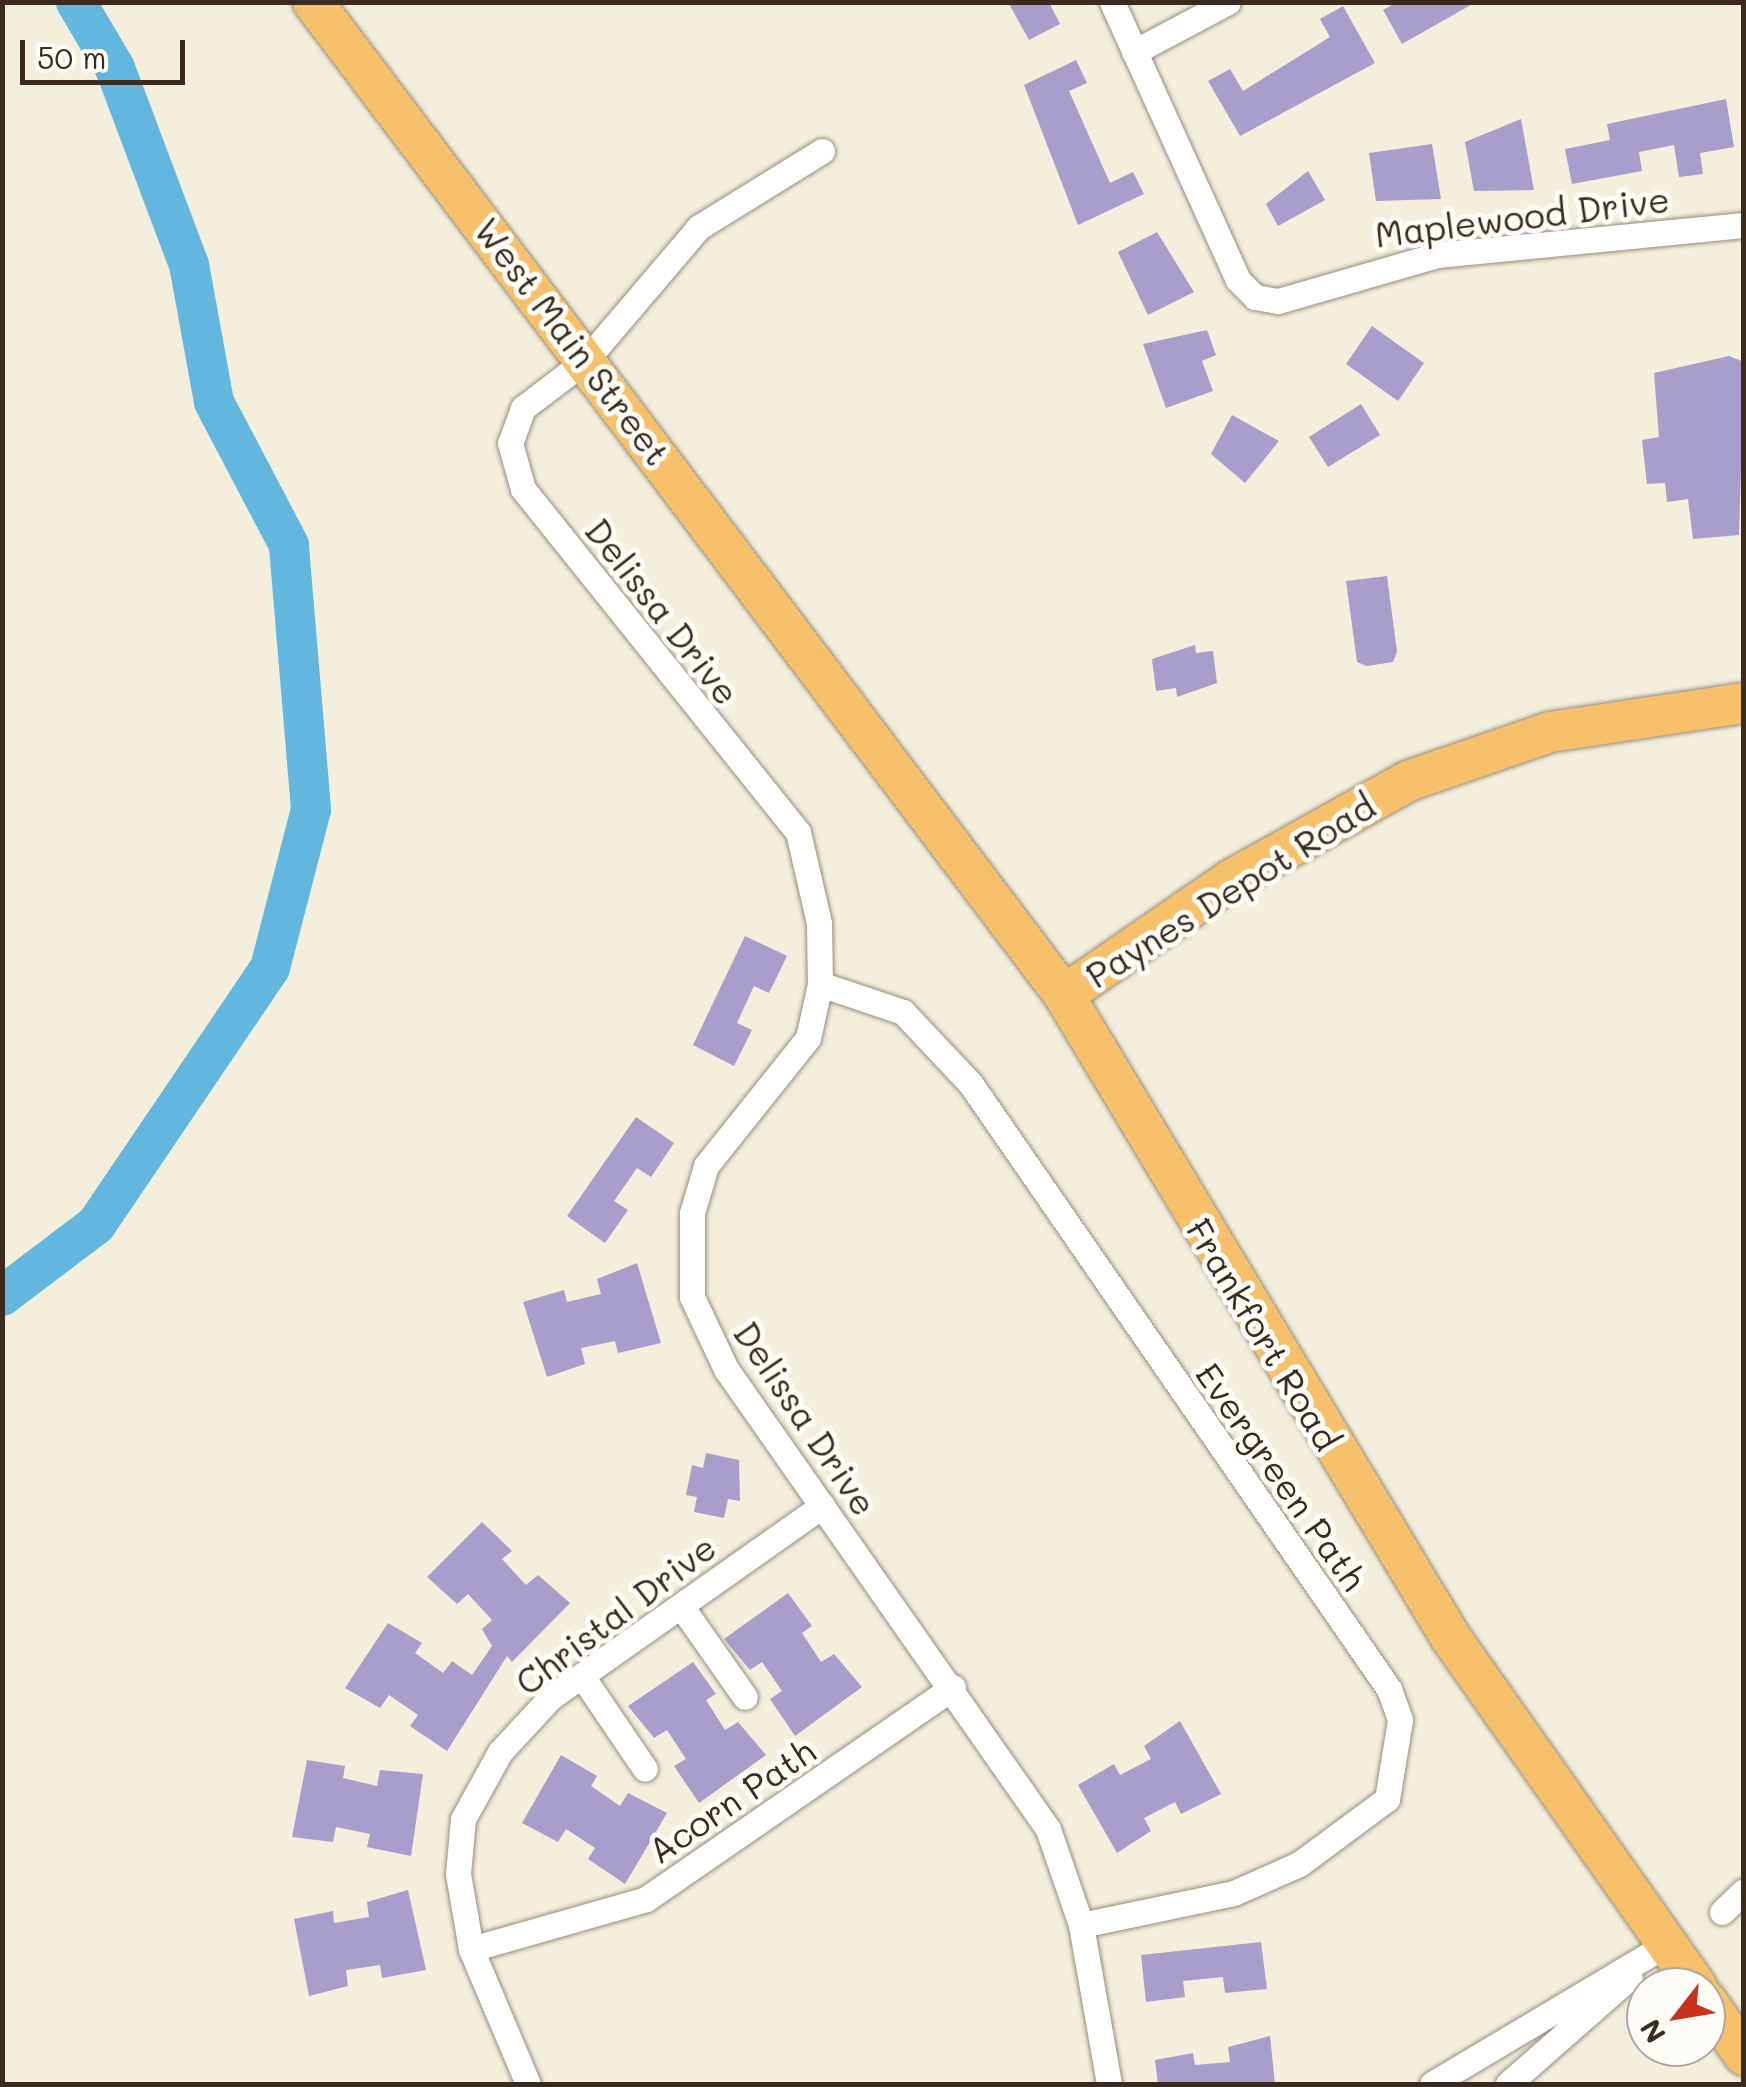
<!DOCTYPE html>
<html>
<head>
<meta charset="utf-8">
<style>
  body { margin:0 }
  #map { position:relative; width:1746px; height:2087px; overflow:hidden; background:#f3efdc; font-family:Mali,sans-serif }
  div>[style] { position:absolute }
  .river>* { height:40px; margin:-20px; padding:0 20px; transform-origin:20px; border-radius:20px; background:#63b7df }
  .building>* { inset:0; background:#a79ecb }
  .roads { filter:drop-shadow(0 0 2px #978c7d) drop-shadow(0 0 2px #978c7d) }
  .minor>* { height:25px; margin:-12.5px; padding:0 12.5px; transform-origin:12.5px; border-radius:12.5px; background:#fff }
  .primary>* { height:40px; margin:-20px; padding:0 20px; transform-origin:20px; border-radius:20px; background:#f7c06b }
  span { translate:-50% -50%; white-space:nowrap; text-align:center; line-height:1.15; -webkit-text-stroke:10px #fdfcf7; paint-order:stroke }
  .street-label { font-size:35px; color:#3b2a1e }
  .frame { position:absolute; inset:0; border:5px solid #3b2a1e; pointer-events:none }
  .north { position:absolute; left:1626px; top:1967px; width:100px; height:100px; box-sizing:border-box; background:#fdfcf7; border:2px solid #afa8a0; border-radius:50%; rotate:239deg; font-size:28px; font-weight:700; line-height:40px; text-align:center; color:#3b2a1e }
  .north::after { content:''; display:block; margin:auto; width:35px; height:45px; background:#c8321e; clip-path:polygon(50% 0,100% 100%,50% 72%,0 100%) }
  .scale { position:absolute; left:20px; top:40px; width:165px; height:45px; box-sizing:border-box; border:5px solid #3b2a1e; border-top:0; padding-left:12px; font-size:30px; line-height:35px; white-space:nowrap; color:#3b2a1e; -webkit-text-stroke:8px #fdfcf7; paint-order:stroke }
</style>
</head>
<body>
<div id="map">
  <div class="river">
    <div style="left:2px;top:1296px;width:118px;rotate:-37.1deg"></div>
    <div style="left:96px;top:1225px;width:310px;rotate:-55.9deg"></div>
    <div style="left:270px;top:968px;width:164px;rotate:-75.5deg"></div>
    <div style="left:311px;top:809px;width:265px;rotate:-94.8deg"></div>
    <div style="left:289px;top:545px;width:161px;rotate:-117.7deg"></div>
    <div style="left:214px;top:402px;width:139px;rotate:-100.3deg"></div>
    <div style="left:189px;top:265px;width:210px;rotate:-110.6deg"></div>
    <div style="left:115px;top:68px;width:77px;rotate:-120.6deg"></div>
  </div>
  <div class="building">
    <div style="clip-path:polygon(1008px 2px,1049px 2px,1060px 24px,1029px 40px)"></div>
    <div style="clip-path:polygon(1397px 2px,1476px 2px,1402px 44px,1383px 10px)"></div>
    <div style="clip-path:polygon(1343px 6px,1375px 63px,1240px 136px,1208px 81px,1230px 69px,1243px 91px,1330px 37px,1320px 19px)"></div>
    <div style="clip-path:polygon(1076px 60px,1087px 83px,1069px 91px,1110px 183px,1133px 172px,1144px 194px,1078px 225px,1024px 85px)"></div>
    <div style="clip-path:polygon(1726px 99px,1734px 147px,1700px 153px,1703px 174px,1679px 177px,1674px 145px,1639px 152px,1642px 171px,1572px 184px,1565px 149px,1610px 140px,1607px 124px)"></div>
    <div style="clip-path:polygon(1521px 119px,1534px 190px,1474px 191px,1465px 142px)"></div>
    <div style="clip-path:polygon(1432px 144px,1441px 199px,1376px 201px,1369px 153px)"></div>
    <div style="clip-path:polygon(1308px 171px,1325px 200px,1278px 226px,1266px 204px)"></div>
    <div style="clip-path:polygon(1157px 232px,1194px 292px,1148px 315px,1118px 252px)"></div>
    <div style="clip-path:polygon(1372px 326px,1424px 363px,1398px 401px,1346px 364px)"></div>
    <div style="clip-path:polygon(1207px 330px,1216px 355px,1202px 361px,1213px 391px,1166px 408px,1143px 344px)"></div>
    <div style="clip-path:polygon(1729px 356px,1744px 362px,1739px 535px,1693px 539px,1688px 499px,1667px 502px,1665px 483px,1647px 484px,1642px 440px,1659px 437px,1654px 373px)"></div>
    <div style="clip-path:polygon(1361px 404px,1380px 435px,1328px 467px,1309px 437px)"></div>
    <div style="clip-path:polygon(1232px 415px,1279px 441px,1245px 483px,1211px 454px)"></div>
    <div style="clip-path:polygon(1387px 576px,1397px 652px,1393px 662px,1367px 666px,1357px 662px,1346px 581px)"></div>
    <div style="clip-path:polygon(1195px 645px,1196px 653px,1213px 651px,1217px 683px,1177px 697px,1176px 688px,1156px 691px,1152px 659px)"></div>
    <div style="clip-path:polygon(745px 936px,787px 956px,769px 993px,754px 986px,737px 1023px,752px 1030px,734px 1066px,693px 1045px)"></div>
    <div style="clip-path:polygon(636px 1117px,674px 1143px,651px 1177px,637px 1168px,614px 1201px,628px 1210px,605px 1243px,567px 1216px)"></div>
    <div style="clip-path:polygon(637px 1263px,661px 1343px,618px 1353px,615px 1341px,581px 1348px,585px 1364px,547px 1377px,523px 1302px,564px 1290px,567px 1302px,601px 1294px,597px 1279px)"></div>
    <div style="clip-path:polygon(706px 1453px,739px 1460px,740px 1501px,728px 1499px,724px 1518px,694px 1512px,697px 1497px,686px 1495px,692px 1465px,703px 1468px)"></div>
    <div style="clip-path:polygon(482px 1522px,512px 1551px,502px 1559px,526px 1585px,538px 1575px,570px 1603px,512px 1662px,507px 1656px,447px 1751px,410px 1726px,418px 1715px,389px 1695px,380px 1708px,345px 1688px,388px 1623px,422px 1643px,415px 1653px,443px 1673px,452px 1661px,472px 1675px,492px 1646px,482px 1629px,492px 1620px,468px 1594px,457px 1604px,427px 1577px)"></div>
    <div style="clip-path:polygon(788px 1593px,812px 1626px,802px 1633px,821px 1662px,834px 1654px,862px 1687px,795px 1736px,770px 1699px,782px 1691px,762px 1662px,750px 1670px,724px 1639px)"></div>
    <div style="clip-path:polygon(693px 1662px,716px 1694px,706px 1700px,725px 1730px,738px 1722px,766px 1755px,699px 1803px,674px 1766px,686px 1759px,667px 1730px,654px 1738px,628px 1706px)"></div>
    <div style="clip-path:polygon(1180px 1721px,1221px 1794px,1181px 1814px,1175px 1802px,1144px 1818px,1151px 1831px,1117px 1853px,1078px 1785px,1114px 1764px,1120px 1775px,1151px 1759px,1144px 1746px)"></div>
    <div style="clip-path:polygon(561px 1755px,597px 1776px,591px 1786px,620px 1806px,628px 1793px,667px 1813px,625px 1884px,588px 1859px,595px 1848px,566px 1829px,558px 1842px,522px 1823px)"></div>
    <div style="clip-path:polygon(307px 1760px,345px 1766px,343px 1778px,377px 1786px,380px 1770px,423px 1774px,411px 1856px,367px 1847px,370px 1834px,336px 1827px,333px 1842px,292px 1837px)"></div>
    <div style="clip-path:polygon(408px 1890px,426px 1970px,382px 1978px,380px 1965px,346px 1970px,348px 1986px,309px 1996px,294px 1919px,333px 1911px,334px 1923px,369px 1917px,367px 1902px)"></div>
    <div style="clip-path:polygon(1261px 1942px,1267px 1989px,1225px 1993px,1223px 1977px,1183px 1981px,1185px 1997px,1146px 2002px,1141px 1955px)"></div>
    <div style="clip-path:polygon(1270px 2036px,1275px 2084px,1158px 2084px,1155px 2060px,1193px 2053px,1195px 2065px,1230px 2062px,1228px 2047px)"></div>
  </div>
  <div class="roads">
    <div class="minor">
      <div style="left:1112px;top:2px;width:305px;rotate:65.6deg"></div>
      <div style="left:1238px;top:280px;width:24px;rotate:45deg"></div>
      <div style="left:1255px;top:297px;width:23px;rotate:10deg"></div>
      <div style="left:1278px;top:301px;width:166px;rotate:-16.1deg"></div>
      <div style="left:1437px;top:255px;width:308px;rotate:-5.6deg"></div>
      <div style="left:1134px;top:52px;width:106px;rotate:-28deg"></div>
      <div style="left:822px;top:151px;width:145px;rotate:148.3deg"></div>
      <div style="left:699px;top:227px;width:175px;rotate:130.4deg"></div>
      <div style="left:586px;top:360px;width:79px;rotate:142.7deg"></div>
      <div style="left:523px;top:408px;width:37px;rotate:110deg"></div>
      <div style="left:510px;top:443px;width:48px;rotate:74.2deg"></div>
      <div style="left:523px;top:489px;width:440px;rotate:51.3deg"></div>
      <div style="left:798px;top:832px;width:93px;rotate:77deg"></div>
      <div style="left:819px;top:923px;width:61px;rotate:89.1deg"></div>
      <div style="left:820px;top:984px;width:55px;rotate:102.5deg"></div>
      <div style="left:808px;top:1038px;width:164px;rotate:128.6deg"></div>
      <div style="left:706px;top:1166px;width:49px;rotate:106.6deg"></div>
      <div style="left:692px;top:1213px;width:84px;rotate:90deg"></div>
      <div style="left:692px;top:1297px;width:80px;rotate:64.7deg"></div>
      <div style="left:726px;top:1369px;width:562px;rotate:55.01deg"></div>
      <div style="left:1048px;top:1829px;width:102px;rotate:71deg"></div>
      <div style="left:1081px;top:1925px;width:161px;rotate:80deg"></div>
      <div style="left:820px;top:984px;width:88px;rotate:18.6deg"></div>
      <div style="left:903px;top:1012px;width:98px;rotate:46.7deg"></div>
      <div style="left:970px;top:1083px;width:737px;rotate:55.34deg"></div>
      <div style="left:1389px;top:1689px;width:33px;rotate:70deg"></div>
      <div style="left:1400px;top:1720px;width:80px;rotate:99.3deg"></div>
      <div style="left:1387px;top:1799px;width:109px;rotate:143.5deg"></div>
      <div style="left:1299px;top:1864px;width:71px;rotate:156deg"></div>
      <div style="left:1234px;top:1893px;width:156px;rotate:168.2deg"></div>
      <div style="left:681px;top:1606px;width:111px;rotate:54.9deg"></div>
      <div style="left:582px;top:1676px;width:112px;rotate:55.9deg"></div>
      <div style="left:1722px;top:1912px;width:30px;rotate:-44deg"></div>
      <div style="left:471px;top:1949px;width:182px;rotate:-15.9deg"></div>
      <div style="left:646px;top:1899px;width:373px;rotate:-34.6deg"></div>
      <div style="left:528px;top:2084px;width:147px;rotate:-112.9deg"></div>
      <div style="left:471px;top:1949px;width:76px;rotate:-99.8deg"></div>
      <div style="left:458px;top:1874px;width:55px;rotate:-84.8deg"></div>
      <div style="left:463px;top:1819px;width:77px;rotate:-61.1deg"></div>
      <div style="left:500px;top:1752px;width:75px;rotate:-47.2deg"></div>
      <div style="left:551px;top:1697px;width:332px;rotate:-35.2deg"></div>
      <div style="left:1432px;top:2084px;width:274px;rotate:-30.8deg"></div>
      <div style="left:1508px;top:2084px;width:162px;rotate:-41.3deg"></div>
    </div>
    <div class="primary">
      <div style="left:313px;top:2px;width:1245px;rotate:52.9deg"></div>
      <div style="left:1064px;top:995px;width:750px;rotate:58.96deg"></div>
      <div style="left:1451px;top:1638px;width:427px;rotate:54.8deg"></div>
      <div style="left:1064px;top:995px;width:203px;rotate:-34.6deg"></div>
      <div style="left:1231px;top:880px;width:203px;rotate:-29.2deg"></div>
      <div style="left:1408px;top:781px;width:150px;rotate:-19deg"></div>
      <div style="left:1550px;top:732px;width:196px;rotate:-8.5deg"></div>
      <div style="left:1706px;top:2000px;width:67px;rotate:55.4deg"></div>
    </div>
  </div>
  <div class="street-label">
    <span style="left:1522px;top:216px;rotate:-7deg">Maplewood Drive</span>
    <span style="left:573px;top:341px;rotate:53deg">West Main Street</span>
    <span style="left:663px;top:611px;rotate:52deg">Delissa Drive</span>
    <span style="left:1230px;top:890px;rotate:-32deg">Paynes Depot Road</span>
    <span style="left:1264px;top:1334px;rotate:59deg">Frankfort Road</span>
    <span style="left:806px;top:1418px;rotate:56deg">Delissa Drive</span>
    <span style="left:1282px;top:1476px;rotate:55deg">Evergreen Path</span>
    <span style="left:615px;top:1614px;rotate:-37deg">Christal Drive</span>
    <span style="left:731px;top:1800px;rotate:-34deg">Acorn Path</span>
  </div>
  <div class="frame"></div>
  <div class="north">N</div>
  <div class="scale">50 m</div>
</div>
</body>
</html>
